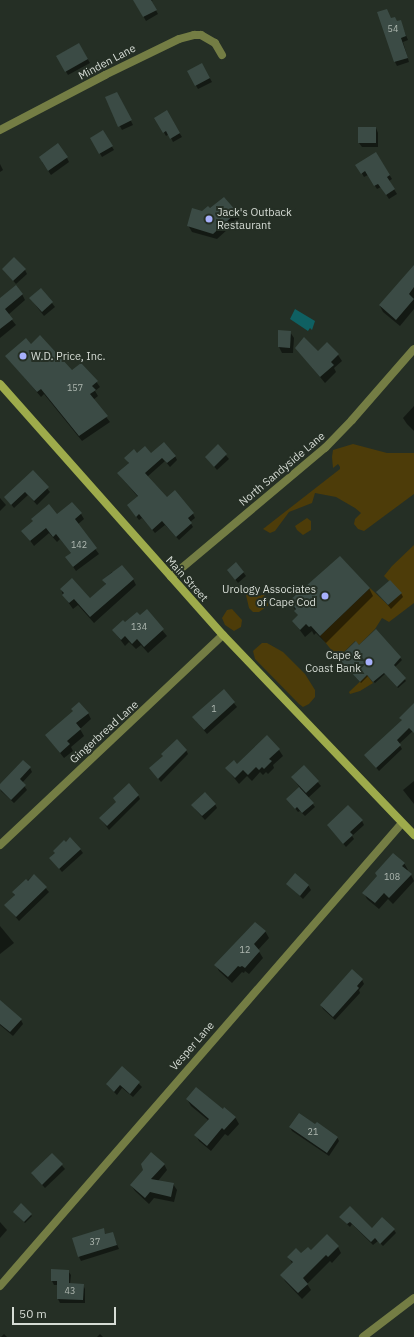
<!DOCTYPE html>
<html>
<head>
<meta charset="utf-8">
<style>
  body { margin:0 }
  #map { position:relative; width:414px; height:1337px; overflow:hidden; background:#252f25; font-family:"IBM Plex Sans",sans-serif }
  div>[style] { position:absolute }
  .green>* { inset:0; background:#4d3c09 }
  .water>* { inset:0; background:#0f6062 }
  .shadow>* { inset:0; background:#0007 }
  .building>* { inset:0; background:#3b4b45 }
  .minor>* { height:8px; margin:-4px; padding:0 4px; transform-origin:4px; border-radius:4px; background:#747d44 }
  .secondary>* { height:8px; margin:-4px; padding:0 4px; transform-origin:4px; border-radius:4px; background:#9eab4b }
  .dots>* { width:11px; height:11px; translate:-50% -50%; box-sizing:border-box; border:2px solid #252f25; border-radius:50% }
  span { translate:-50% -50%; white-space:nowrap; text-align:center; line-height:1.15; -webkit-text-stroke:4px #252f25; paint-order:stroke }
  .number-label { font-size:9px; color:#afb8b1 }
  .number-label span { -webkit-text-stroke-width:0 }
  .street-label { font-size:11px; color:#d6dcd5 }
  .poi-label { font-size:11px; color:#d6dcd5 }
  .left { translate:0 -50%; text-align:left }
  .right { translate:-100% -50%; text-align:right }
  .scale { position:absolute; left:12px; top:1307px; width:104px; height:18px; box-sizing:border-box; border:2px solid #d6dcd5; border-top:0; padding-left:5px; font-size:12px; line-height:14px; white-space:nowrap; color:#d6dcd5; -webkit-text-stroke:3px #252f25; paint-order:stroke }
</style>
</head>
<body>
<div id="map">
  <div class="green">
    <div style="clip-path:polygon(353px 444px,387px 453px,414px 453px,414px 494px,364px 531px,358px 529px,354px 524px,355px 519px,361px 513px,355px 508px,336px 497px,315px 493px,312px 503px,289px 512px,275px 531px,270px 533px,263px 529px,340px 469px,340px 467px,338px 464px,333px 468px,332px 457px,333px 450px)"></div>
    <div style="clip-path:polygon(307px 518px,311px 521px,311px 530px,303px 535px,297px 530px,295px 526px)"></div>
    <div style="clip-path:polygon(414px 545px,414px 603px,389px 622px,382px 618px,375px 629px,359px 645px,355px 641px,338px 658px,320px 636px,370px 588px,388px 605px,401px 593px,384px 576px,392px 566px)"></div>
    <div style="clip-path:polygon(251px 590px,260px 596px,263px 594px,272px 603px,259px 612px,253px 612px,249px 608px,246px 595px)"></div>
    <div style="clip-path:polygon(232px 609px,242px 620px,241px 627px,234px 631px,225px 625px,222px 618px,227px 610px)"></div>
    <div style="clip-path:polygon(262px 643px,267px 643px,283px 652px,305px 674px,315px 690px,315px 697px,309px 704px,303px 707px,299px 704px,255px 659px,253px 651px)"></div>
    <div style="clip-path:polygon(367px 675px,373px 683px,360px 691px,350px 694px,349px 692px)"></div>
  </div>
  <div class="water">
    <div style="clip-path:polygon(295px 309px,315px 321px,312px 330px,310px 328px,308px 331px,290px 319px)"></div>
  </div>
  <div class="shadow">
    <div style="clip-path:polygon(134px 0,153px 0,151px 1px,158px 14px,146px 21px)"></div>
    <div style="clip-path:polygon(391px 19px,397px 22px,400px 21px,408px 40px,403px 42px,409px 62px,397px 66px,395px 62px)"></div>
    <div style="clip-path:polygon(79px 44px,90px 63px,68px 75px,57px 56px)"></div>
    <div style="clip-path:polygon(202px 64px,212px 82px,198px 89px,188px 72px)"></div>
    <div style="clip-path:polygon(119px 97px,133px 125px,122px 130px,112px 112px)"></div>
    <div style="clip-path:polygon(166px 112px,182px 137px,173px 142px,169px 134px,166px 136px,156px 118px)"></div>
    <div style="clip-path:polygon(376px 128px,378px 133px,378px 147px,362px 147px,359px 143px)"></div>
    <div style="clip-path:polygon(102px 131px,114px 150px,102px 157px,91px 138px)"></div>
    <div style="clip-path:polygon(376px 153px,392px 179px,389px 181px,397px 194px,389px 199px,381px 187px,377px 189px,368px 175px,364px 177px,357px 165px)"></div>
    <div style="clip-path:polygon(67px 158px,69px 162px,51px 175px,42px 162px)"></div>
    <div style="clip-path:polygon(0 164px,3px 170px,0 172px)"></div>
    <div style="clip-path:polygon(210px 210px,236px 213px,239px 219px,217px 239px,192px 232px,188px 225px,202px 212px)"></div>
    <div style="clip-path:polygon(414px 267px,414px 309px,400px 326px,383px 312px,380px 306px)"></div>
    <div style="clip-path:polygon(3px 269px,25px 270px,27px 274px,16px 284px)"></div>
    <div style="clip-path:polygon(41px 289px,55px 307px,44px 316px,30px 298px)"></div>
    <div style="clip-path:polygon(22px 294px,25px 300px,8px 315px,16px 325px,0 338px,0 300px)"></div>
    <div style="clip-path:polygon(290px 332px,294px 338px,293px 353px,282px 353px,279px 347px)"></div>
    <div style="clip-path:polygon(31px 345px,72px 372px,90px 373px,100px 387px,95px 391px,98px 396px,93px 400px,110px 422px,82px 441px,44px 394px,41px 397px,6px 356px)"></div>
    <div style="clip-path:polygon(296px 348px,338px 355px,342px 361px,334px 368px,336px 372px,325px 383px)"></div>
    <div style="clip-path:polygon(414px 406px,414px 431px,407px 424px,403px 418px)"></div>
    <div style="clip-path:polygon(218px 446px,229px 459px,217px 470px,206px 457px)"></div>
    <div style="clip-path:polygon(137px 454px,175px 456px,177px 460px,170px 467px,165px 461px,147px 477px,166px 498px,193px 514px,195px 518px,190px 522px,193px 527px,179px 540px,165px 525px,155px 533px,142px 518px,139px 520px,128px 506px,138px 497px,121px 477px,129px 464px,126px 458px)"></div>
    <div style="clip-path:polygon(33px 472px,50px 492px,37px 505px,28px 495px,14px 508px,5px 497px)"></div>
    <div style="clip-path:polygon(0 498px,6px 505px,0 511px)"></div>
    <div style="clip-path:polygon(81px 514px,84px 519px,77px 525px,99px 554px,76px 571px,67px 558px,72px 554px,60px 539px,57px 542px,49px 533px,34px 546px,23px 531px,57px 516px)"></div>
    <div style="clip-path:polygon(228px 570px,243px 572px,246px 576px,238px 583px)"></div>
    <div style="clip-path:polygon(112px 572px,133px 579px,136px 585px,94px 623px,78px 605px,73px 609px,63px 595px,61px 589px,90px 600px,106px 585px,103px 580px)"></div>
    <div style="clip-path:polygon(369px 588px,373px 596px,326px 643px,316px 633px,314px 635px,312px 631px,305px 637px,293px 621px,299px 616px,290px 601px)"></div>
    <div style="clip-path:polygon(377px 592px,401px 593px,403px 597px,391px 609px)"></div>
    <div style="clip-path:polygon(146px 611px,167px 636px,148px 653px,141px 645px,136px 649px,129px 642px,125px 646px,113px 630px,140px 617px)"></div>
    <div style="clip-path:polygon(375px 631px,402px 660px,395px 667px,406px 681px,398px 688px,385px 674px,375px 683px,368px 676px,361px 683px,340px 660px,359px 646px)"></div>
    <div style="clip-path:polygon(224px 691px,237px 707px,207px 734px,196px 721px)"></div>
    <div style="clip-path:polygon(414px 705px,414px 730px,399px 744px,402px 749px,379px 771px,366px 756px,403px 721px,401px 718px)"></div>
    <div style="clip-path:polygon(88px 713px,91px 719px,80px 729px,84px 736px,71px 747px,73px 751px,64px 758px,46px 735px)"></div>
    <div style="clip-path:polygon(186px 750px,188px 754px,161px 782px,150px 768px,164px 756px)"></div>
    <div style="clip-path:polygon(279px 750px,283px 756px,273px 765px,274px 768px,268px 774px,266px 772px,263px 775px,260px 772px,252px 781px,247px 776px,239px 784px,226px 768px)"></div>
    <div style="clip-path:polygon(304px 766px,321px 786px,308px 798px,315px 807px,305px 816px,300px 811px,298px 812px,288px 799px,300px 788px,292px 777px)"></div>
    <div style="clip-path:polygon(30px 768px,32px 772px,22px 783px,27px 790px,14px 803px,1px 791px,0 785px)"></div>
    <div style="clip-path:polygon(414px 781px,414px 804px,403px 790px)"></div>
    <div style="clip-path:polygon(138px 795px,140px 799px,109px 830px,100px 818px)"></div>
    <div style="clip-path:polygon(215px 804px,217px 808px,205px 820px,195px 809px)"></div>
    <div style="clip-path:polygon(362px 821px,364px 825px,352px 836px,354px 839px,346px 847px,328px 826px)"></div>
    <div style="clip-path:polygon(80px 849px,83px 853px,62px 872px,50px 858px)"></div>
    <div style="clip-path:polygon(404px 863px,408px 870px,406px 871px,411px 875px,414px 881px,393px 904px,388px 899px,379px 909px,367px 899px,364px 893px)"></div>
    <div style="clip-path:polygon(34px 875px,49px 892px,19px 921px,6px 906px,15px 896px,13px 893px)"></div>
    <div style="clip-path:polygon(287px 884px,308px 885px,311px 890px,303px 899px)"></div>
    <div style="clip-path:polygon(0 926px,14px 943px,0 954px)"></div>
    <div style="clip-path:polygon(265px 931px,269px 938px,258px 950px,263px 958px,249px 974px,245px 971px,244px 973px,242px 972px,232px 983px,219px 971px,216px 965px)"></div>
    <div style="clip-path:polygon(362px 980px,364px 984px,359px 990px,360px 993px,335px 1020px,323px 1009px,321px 1005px)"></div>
    <div style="clip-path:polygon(0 1008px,21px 1020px,23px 1024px,13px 1036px,0 1025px)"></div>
    <div style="clip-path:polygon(122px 1067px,142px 1087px,133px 1097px,122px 1088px,117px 1095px,107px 1085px)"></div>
    <div style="clip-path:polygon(187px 1099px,223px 1111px,235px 1117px,239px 1124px,228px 1136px,225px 1134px,211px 1151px,199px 1141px,196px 1135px,208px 1120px,191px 1106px)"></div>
    <div style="clip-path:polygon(290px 1127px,337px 1137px,339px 1141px,329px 1156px,292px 1131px)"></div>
    <div style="clip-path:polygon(52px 1154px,65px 1169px,45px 1188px,32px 1174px)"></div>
    <div style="clip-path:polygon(164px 1164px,167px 1170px,158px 1181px,173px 1184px,177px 1190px,174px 1202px,154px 1198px,149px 1204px,135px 1191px,131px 1185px)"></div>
    <div style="clip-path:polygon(15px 1213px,31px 1215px,32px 1216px,25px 1223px)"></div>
    <div style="clip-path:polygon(340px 1217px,372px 1229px,394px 1230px,396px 1233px,383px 1246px,378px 1241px,373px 1245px,352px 1224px,350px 1227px)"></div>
    <div style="clip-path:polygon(0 1222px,7px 1230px,0 1238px)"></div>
    <div style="clip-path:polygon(103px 1230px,106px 1235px,112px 1233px,119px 1249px,81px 1261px,79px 1257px)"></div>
    <div style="clip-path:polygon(338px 1247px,341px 1253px,332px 1263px,330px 1261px,307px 1284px,311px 1290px,302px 1299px,285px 1281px,282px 1275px,292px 1263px,289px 1257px)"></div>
    <div style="clip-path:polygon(68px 1271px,71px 1275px,70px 1284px,83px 1285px,85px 1289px,85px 1303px,60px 1303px,58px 1299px,58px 1285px,54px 1285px,52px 1281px)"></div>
    <div style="clip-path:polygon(4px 1334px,7px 1337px,1px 1337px)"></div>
    <div style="clip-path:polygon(100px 1334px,103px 1337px,97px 1337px)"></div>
  </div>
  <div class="building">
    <div style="clip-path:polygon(133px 0,151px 0,157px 10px,143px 17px)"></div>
    <div style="clip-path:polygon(387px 9px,391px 18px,395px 17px,397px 21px,401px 20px,406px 36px,401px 38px,408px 58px,394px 62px,377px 12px)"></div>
    <div style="clip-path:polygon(79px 43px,88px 59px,65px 72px,56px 56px)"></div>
    <div style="clip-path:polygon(202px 63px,210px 78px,195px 86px,187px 71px)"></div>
    <div style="clip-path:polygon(117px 92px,132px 120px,118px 127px,105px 97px)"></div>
    <div style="clip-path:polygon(167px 110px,180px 133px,170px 139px,166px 131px,163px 133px,154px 118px)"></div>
    <div style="clip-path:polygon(358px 127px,376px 127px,376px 143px,358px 143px)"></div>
    <div style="clip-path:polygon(103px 130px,113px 146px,99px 154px,90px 138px)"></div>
    <div style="clip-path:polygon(58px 143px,68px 157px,48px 171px,39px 157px)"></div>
    <div style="clip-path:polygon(376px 152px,390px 175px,387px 177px,395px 189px,386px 195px,378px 184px,374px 186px,365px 171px,361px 174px,355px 165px)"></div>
    <div style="clip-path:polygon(224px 197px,237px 212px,213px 234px,187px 226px,192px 208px,202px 211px,208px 206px,210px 208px)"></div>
    <div style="clip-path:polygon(14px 257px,26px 269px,13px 281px,2px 269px)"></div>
    <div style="clip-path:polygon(414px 265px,414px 287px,409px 294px,414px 299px,396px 320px,379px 305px)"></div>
    <div style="clip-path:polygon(16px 285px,23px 294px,5px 309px,13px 319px,0 329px,0 298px)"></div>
    <div style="clip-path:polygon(41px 288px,53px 302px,42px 312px,29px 298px)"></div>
    <div style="clip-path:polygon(278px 330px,291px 331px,290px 348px,278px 347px)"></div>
    <div style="clip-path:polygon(40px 335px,72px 370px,81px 363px,98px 381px,92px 386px,96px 390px,90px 394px,108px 416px,79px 436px,41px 389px,37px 392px,5px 356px,26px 338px,31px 344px)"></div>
    <div style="clip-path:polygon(304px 337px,318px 351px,327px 342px,339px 354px,331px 362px,334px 365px,320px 377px,295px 348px)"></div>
    <div style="clip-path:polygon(164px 442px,176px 456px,167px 463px,162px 458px,145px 473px,167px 497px,175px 490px,194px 513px,188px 518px,192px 523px,176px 537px,162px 521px,152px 530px,139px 514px,136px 517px,127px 505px,138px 496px,117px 473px,129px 463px,124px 458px,134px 449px,137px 453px,145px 446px,151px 453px)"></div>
    <div style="clip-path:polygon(218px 444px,227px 454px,214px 467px,205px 457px)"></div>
    <div style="clip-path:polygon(33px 470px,49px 487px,34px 501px,25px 492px,11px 505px,4px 497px)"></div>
    <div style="clip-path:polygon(72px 502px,82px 513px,75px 519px,97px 548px,73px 567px,65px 557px,71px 553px,56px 534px,53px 537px,46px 528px,30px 541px,21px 531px,33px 521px,31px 519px,49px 504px,57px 514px)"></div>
    <div style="clip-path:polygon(340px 556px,370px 588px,320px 636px,311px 626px,309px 627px,306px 624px,300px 630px,292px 621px,298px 615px,294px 611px,296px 609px,289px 601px)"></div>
    <div style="clip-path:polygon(236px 562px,244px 572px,235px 580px,227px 570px)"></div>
    <div style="clip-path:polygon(122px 565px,134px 579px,90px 617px,74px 599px,69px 603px,62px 595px,64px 593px,60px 589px,72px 578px,90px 598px,106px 584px,102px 580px)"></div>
    <div style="clip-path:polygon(390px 580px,402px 593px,388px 605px,376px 592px)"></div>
    <div style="clip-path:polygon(147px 609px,164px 629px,144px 647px,137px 639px,132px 644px,125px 636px,121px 640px,112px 630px,123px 620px,125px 622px,137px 612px,140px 615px)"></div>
    <div style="clip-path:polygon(376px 629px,401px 657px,394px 665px,406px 678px,397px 687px,384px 673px,373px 682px,367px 675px,360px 682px,338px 658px,356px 641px,359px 645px)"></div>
    <div style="clip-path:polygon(224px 689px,235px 702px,204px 730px,192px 717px)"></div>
    <div style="clip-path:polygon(79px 702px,89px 713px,76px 723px,81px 729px,67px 741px,70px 744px,60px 753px,45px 735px,73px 711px,71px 709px)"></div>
    <div style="clip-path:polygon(414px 703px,414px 733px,409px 728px,397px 740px,401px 745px,376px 768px,364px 755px,402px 720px,399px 718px)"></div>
    <div style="clip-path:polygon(267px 735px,280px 749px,269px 759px,272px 761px,264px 769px,262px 767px,259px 770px,256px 767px,248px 775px,243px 770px,235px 778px,225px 768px,234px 760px,237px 764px)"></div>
    <div style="clip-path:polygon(177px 739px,187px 750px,158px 779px,149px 768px,163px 756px,161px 754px)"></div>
    <div style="clip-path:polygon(23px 760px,31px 767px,20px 779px,26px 785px,11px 800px,0 789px,0 784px)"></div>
    <div style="clip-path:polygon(304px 765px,319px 781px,306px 793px,291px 777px)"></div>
    <div style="clip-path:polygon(129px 783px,139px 795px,107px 826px,99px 818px,116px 802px,113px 798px)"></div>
    <div style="clip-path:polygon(299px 787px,314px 803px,302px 813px,297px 807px,295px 809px,286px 799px)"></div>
    <div style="clip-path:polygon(205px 792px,216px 804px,202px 816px,191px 805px)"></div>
    <div style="clip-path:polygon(348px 805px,363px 820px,350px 832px,353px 835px,343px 844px,327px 825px)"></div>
    <div style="clip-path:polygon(70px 837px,81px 849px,59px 869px,49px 858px,55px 853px,53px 851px,64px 840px,66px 842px)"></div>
    <div style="clip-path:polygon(393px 853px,405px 863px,402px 866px,412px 874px,389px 898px,384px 893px,375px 903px,362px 893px,377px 876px,375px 873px)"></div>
    <div style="clip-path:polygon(295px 873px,309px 885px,300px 896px,286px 884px)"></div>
    <div style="clip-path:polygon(34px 874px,47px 887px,16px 917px,4px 905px,15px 895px,12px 892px,26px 879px,28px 881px)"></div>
    <div style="clip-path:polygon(255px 922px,266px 931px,254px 944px,260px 951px,245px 968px,242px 966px,240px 967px,238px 966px,228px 977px,214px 965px)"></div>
    <div style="clip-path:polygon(352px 969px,363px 979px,357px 986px,359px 988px,333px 1017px,320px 1005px)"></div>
    <div style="clip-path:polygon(0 1000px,22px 1019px,10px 1032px,0 1024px)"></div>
    <div style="clip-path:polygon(122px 1066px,140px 1082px,130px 1094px,120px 1085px,114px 1092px,106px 1084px)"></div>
    <div style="clip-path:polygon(196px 1087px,223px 1109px,224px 1107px,236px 1117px,224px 1130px,222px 1128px,207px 1146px,194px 1135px,209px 1119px,186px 1099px)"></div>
    <div style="clip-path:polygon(299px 1113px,315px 1124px,317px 1122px,338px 1137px,327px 1153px,289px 1127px)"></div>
    <div style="clip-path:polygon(151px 1152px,165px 1164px,151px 1179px,174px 1183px,171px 1197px,150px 1192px,145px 1198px,130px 1185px,143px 1170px,141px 1164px)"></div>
    <div style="clip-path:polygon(52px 1153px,63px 1164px,42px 1185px,31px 1173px)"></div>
    <div style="clip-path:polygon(21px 1203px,32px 1214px,24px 1222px,13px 1212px)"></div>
    <div style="clip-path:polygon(350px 1206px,372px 1228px,382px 1217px,395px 1229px,380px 1244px,375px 1238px,371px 1242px,350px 1222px,347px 1224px,339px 1217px)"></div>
    <div style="clip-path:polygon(104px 1228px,105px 1234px,113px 1232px,117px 1245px,78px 1257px,72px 1238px)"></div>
    <div style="clip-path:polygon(327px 1234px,339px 1246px,328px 1257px,326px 1255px,303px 1278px,308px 1284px,298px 1293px,280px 1275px,293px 1262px,287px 1257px,296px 1248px,301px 1253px,308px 1247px,311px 1250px)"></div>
    <div style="clip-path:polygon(51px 1269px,69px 1270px,69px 1283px,84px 1284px,83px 1300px,57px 1299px,57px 1281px,51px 1281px)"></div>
  </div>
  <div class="minor">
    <div style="left:0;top:130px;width:119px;rotate:-27.6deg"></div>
    <div style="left:105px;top:75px;width:82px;rotate:-25.9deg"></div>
    <div style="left:179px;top:39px;width:16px;rotate:-15deg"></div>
    <div style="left:194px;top:35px;width:7px"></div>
    <div style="left:201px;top:35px;width:16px;rotate:30deg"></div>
    <div style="left:215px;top:43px;width:14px;rotate:60deg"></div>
    <div style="left:171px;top:577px;width:201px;rotate:-40deg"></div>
    <div style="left:325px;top:448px;width:39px;rotate:-46deg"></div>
    <div style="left:352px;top:420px;width:94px;rotate:-48.9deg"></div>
    <div style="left:0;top:845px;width:306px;rotate:-43.3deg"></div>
    <div style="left:0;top:1286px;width:613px;rotate:-49.03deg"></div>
    <div style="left:363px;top:1337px;width:64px;rotate:-37.4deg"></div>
  </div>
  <div class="secondary">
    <div style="left:0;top:384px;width:336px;rotate:48.4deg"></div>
    <div style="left:223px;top:635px;width:277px;rotate:46.3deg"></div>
  </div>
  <div class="dots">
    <div style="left:209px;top:219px;background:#a7b0fc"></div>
    <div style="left:23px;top:356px;background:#a7b0fc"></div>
    <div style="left:325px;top:596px;background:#a7b0fc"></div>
    <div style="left:369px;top:662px;background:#a7b0fc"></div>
  </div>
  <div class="number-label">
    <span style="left:393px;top:29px">54</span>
    <span style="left:75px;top:388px">157</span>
    <span style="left:79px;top:545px">142</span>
    <span style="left:139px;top:627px">134</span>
    <span style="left:214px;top:709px">1</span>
    <span style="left:392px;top:877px">108</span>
    <span style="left:245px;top:950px">12</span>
    <span style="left:313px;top:1132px">21</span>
    <span style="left:95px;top:1242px">37</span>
    <span style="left:70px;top:1291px">43</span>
  </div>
  <div class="street-label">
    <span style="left:107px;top:62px;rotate:-28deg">Minden Lane</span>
    <span style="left:282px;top:469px;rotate:-40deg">North Sandyside Lane</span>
    <span style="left:187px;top:579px;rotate:48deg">Main Street</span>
    <span style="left:104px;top:732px;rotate:-42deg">Gingerbread Lane</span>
    <span style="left:192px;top:1046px;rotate:-49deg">Vesper Lane</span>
  </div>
  <div class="poi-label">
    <span class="left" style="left:217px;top:219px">Jack's Outback<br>Restaurant</span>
    <span class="left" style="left:31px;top:356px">W.D. Price, Inc.</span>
    <span class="right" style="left:316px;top:596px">Urology Associates<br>of Cape Cod</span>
    <span class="right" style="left:361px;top:662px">Cape &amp;<br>Coast Bank</span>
  </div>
  <div class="scale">50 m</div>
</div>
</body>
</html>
